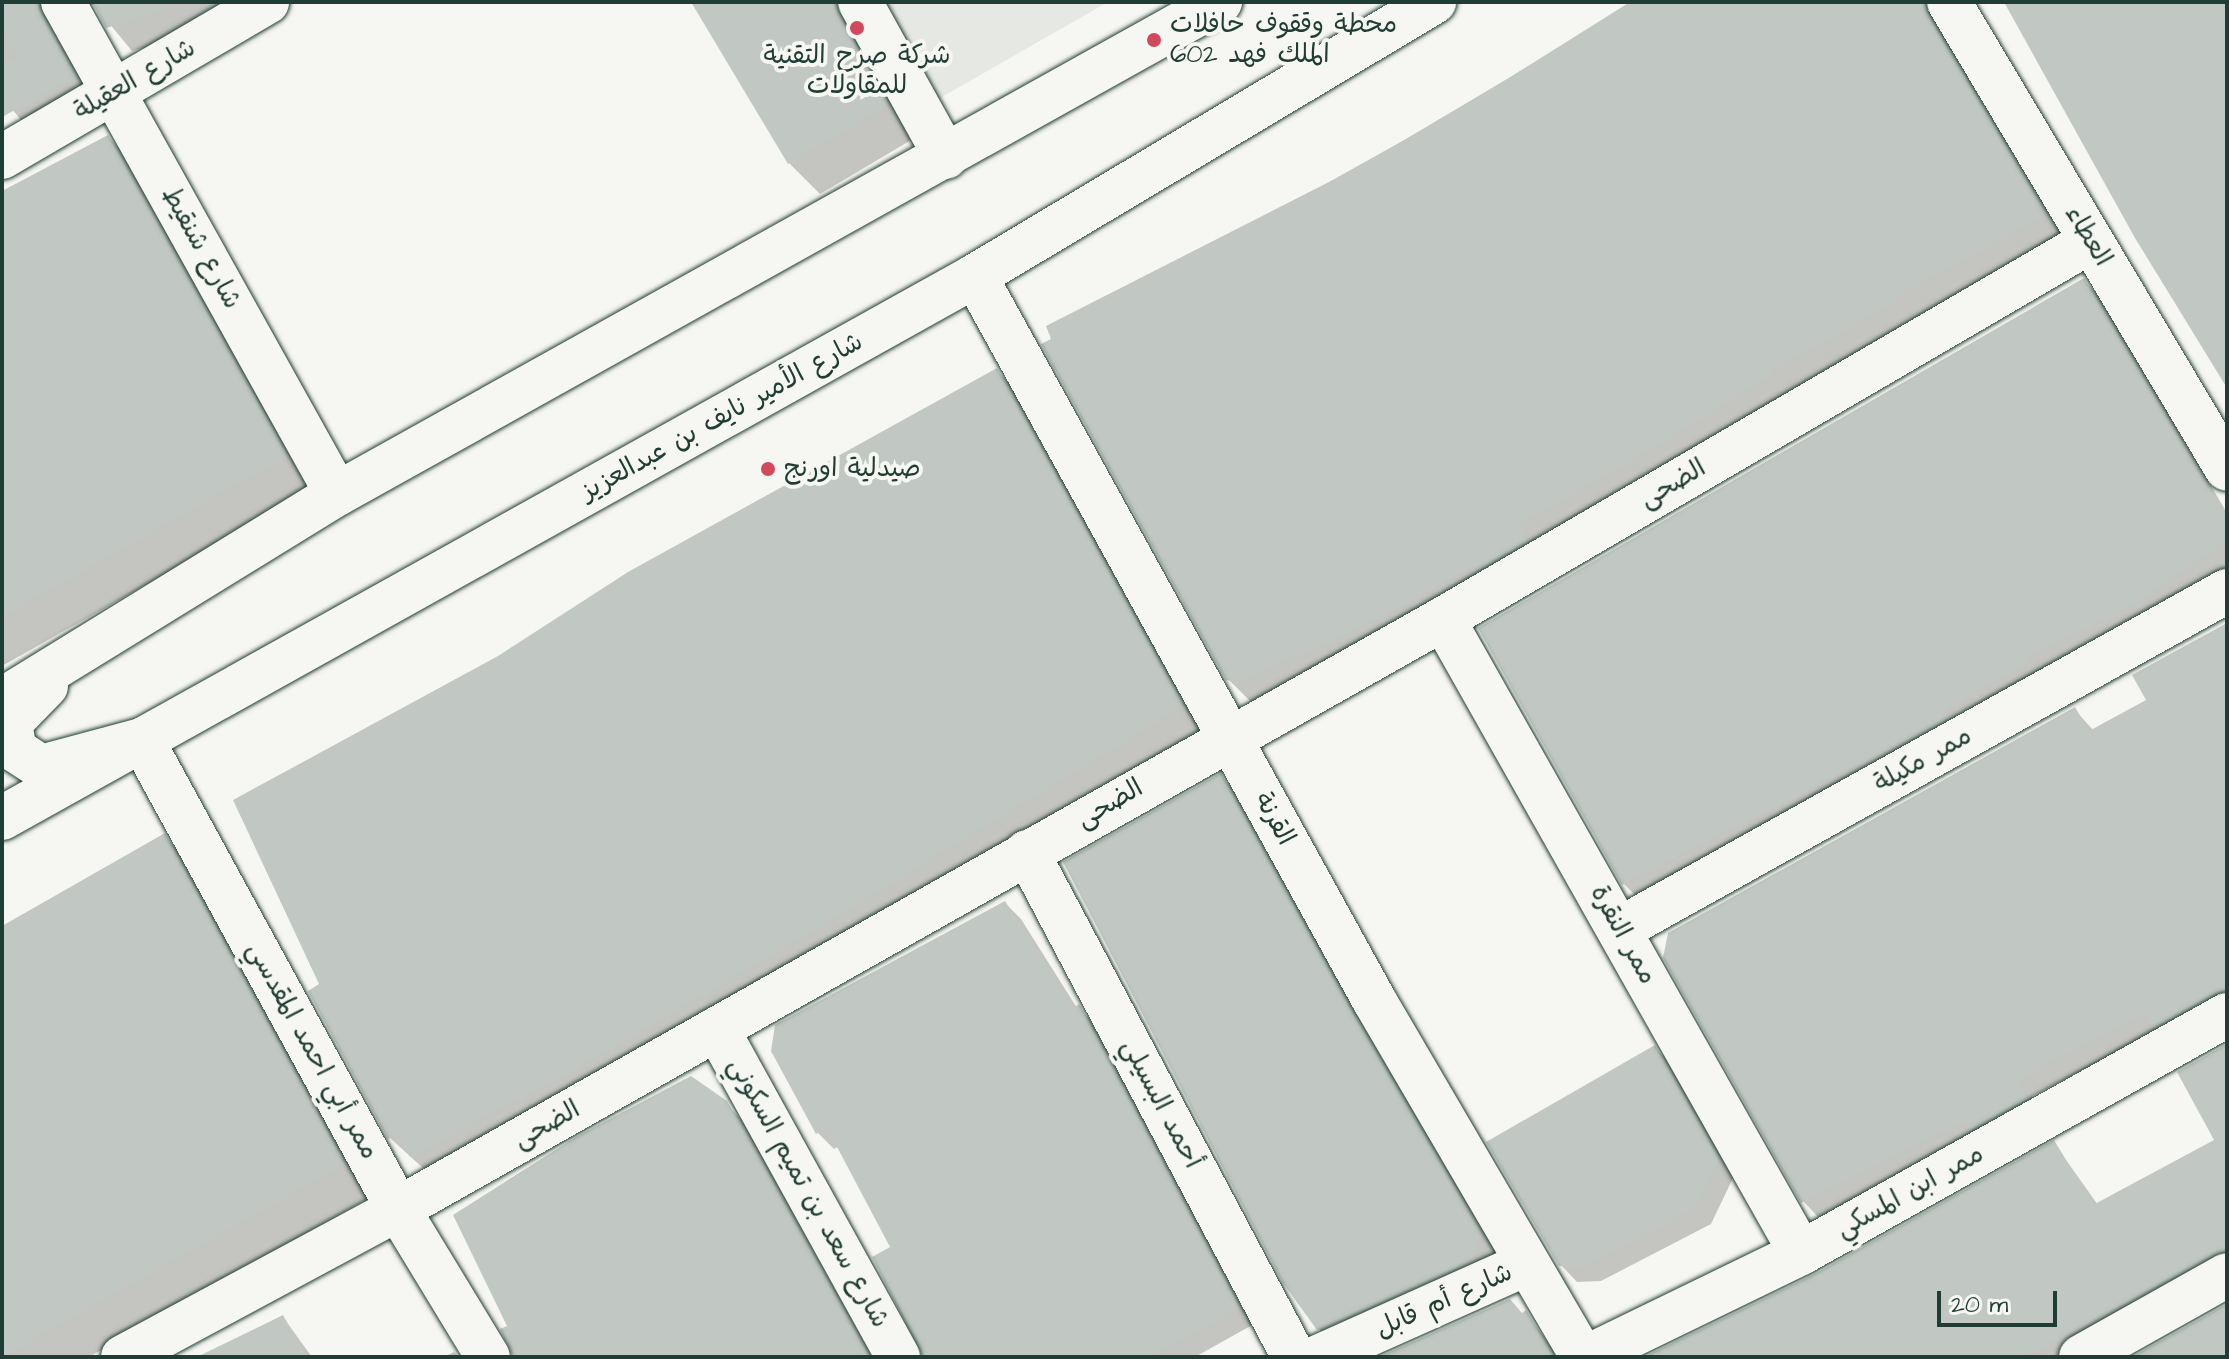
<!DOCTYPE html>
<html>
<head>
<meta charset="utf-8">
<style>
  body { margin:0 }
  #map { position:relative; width:2229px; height:1359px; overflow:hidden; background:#f6f6f2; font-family:"Architects Daughter","Playpen Sans Arabic",sans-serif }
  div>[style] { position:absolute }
  .built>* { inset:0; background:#e6e8e4 }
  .shadow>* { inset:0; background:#0003 }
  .building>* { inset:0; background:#c1c8c3 }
  .roads { filter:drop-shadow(0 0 2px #1f3d34) drop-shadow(0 0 2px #1f3d34) }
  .minor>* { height:44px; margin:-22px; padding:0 22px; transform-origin:22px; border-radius:22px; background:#f6f6f2 }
  .dots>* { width:22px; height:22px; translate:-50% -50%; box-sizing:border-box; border:4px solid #f6f6f2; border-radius:50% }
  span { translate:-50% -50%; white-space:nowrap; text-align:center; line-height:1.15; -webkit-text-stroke:8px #f6f6f2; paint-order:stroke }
  .poi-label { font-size:26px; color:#1f3d34 }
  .left { translate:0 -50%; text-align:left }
  .street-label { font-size:26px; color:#1f3d34 }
  .frame { position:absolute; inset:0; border:4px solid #1f3d34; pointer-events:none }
  .scale { position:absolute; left:1937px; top:1291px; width:120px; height:36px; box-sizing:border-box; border:4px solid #1f3d34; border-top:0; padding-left:10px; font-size:24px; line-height:28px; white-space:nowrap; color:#1f3d34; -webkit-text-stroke:6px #f6f6f2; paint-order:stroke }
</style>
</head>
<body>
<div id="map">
  <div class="built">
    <div style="clip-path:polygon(875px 2px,1108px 2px,933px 102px)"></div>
  </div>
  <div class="shadow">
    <div style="clip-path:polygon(2px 2px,259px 2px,224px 24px,132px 51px,94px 5px,75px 4px,99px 102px,35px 137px,2px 97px)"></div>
    <div style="clip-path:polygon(694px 2px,857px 2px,918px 136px,820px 194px,789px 163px)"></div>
    <div style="clip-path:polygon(1637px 2px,1932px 2px,2060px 226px,2061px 241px,1261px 703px,1251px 702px,1228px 679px,1330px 184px)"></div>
    <div style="clip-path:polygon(108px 137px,139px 168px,317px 488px,2px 666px,2px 197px)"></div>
    <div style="clip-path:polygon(2084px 281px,2100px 297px,2227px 513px,2227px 567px,2145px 623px,1640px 900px,1624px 884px)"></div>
    <div style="clip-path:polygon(997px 371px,1020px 394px,1206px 730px,435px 1179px,390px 1138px,321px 985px)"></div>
    <div style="clip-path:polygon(2227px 625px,2227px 1014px,2159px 1031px,2032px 1096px,2043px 1114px,1979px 1138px,1819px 1218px,1803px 1201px,2075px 710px,2094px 731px,2148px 700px)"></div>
    <div style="clip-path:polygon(1220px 776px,1236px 792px,1496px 1250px,1486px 1277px,1335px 1345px,1319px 1329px)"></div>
    <div style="clip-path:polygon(164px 836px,195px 867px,374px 1195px,89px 1357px,2px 1357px,2px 928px)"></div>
    <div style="clip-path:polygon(1005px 903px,1021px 919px,1077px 1008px,1095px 1023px,1254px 1324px,1195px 1357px,922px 1357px,892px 1248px,839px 1146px,834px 1149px,818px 1133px)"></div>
    <div style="clip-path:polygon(2227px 1046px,2227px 1258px,2081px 1357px,1649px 1357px,1814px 1277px,2054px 1143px,2098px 1205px,2217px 1141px)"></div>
    <div style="clip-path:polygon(1655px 1048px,1671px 1064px,1734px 1176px,1711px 1224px,1601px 1281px,1577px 1282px,1561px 1265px)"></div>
    <div style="clip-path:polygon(725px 1103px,742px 1120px,875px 1357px,515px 1357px,509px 1327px)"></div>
    <div style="clip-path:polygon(1526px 1313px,1559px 1357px,1384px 1357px,1524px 1315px)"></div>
    <div style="clip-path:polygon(283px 1317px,312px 1357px,202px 1357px)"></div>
    <div style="clip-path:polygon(454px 1352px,459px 1357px,443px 1357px)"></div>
  </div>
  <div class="building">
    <div style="clip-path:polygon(2px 2px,38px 2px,76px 77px,2px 117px,2px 66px,17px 58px,2px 31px)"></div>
    <div style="clip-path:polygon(92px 2px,164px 2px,165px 10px,106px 28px)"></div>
    <div style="clip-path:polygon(691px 2px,835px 2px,888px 105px,788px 164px)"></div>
    <div style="clip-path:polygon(1630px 2px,1924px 2px,2039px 201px,2039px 219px,1896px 297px,1898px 301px,1770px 372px,1772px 375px,1648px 451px,1519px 525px,1528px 540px,1475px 571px,1475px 566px,1363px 626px,1238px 682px,1226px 680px,1041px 344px,1051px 339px,1046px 326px,1329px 182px,1458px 110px)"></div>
    <div style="clip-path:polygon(2004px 2px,2227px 2px,2227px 388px,2135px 238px)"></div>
    <div style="clip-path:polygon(108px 135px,287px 456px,2px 617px,2px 191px)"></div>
    <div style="clip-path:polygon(2084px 278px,2227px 520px,2227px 541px,2129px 608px,2029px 656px,2032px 661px,1940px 712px,1945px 720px,1622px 885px,1478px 628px)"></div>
    <div style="clip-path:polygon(997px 368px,1184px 706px,796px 941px,561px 1077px,410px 1157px,398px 1134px,388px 1139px,308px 991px,319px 984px,233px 800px,498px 656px,628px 572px)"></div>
    <div style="clip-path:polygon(2227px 623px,2227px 990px,2153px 1028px,2145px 1014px,2017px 1080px,2028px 1098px,1969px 1131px,1964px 1122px,1801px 1203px,1663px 958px,1668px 933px,2075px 707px,2089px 731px,2146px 700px,2132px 675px)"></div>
    <div style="clip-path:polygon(1221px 773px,1481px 1233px,1470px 1262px,1317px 1330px,1283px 1283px,1063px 862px)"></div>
    <div style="clip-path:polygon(165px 833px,345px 1164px,2px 1357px,2px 926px)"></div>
    <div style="clip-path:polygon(1005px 901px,1073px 1008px,1079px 1004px,1240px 1308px,1151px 1357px,923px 1357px,872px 1257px,890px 1247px,827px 1128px,816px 1134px,771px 1051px,775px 1025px)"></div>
    <div style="clip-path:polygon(2227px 1044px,2227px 1250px,2024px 1357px,1644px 1357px,1813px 1275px,2054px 1140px,2093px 1205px,2214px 1140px,2177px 1072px)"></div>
    <div style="clip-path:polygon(1655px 1045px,1719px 1159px,1696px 1208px,1584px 1266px,1559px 1266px,1486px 1142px)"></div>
    <div style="clip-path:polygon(691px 1076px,727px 1101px,869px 1357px,513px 1357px,500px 1329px,507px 1326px,453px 1215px,576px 1137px)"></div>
    <div style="clip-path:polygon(1510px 1299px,1522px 1313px,1526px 1310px,1554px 1357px,1379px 1357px)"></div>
    <div style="clip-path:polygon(2227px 1304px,2227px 1357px,2132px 1357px)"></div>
    <div style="clip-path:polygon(283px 1315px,306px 1357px,197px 1357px)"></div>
  </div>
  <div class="roads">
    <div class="minor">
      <div style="left:63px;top:2px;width:563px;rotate:60.89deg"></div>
      <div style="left:860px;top:2px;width:177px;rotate:61deg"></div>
      <div style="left:1949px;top:2px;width:543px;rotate:59.24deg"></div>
      <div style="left:2px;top:157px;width:307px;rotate:-30.3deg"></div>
      <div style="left:975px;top:276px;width:827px;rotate:61.14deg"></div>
      <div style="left:1374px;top:1000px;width:414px;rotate:59.7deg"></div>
      <div style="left:1443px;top:619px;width:728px;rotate:60.55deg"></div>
      <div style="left:46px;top:686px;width:52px;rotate:134.2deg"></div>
      <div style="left:10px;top:723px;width:27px;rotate:80deg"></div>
      <div style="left:15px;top:750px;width:31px;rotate:33deg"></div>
      <div style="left:41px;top:767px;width:105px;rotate:-15deg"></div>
      <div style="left:142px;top:740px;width:534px;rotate:61.37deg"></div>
      <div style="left:398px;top:1209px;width:173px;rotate:58.7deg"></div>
      <div style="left:2px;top:700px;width:393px;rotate:-31.6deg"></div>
      <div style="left:337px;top:494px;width:1011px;rotate:-29.13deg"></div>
      <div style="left:2px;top:818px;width:1114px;rotate:-29.12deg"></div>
      <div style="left:975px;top:276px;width:535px;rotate:-30.84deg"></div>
      <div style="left:1027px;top:852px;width:571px;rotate:62.13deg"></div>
      <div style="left:1620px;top:929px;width:695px;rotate:-29.11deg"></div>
      <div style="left:717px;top:1029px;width:375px;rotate:61.1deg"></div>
      <div style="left:123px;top:1357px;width:312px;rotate:-28.3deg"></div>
      <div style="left:398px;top:1209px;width:1200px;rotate:-29.45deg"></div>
      <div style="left:1443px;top:619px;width:750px;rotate:-30.26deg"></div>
      <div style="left:1318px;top:1357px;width:228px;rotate:-24.1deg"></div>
      <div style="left:1587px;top:1357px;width:238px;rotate:-25.9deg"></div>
      <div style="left:1801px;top:1253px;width:488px;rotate:-29.2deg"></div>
      <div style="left:2081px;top:1357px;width:167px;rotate:-29.3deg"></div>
    </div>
  </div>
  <div class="dots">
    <div style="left:857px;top:28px;background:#d1495b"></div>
    <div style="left:1154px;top:40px;background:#d1495b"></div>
    <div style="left:768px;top:469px;background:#d1495b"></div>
  </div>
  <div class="poi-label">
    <span class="left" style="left:1170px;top:40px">محطة وققوف حافلات<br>الملك فهد 602</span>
    <span style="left:857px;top:71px">شركة صرح التقنية<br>للمقاولات</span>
    <span class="left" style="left:784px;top:469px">صيدلية اورنج</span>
  </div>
  <div class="street-label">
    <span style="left:135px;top:80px;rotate:-30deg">شارع العقيلة</span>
    <span style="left:2088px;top:236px;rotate:59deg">العطاء</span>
    <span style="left:201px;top:248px;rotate:61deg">شارع شنقيط</span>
    <span style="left:722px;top:417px;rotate:-29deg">شارع الأمير نايف بن عبدالعزيز</span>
    <span style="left:1673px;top:484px;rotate:-30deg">الضحى</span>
    <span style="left:1923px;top:760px;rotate:-29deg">ممر مكيلة</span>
    <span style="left:1110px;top:804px;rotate:-30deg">الضحى</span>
    <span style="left:1274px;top:819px;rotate:61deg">القرنة</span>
    <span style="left:1623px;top:935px;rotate:61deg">ممر النقرة</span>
    <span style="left:312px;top:1051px;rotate:61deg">ممر أبي احمد المقدسي</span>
    <span style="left:1161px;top:1104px;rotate:62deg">أحمد البسيلي</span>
    <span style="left:547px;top:1125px;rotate:-29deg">الضحى</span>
    <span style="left:1910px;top:1192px;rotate:-29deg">ممر ابن المسكي</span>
    <span style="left:808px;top:1193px;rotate:61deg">شارع سعد بن تميم السكوني</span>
    <span style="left:1444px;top:1301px;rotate:-24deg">شارع أم قابل</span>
  </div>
  <div class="frame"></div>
  <div class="scale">20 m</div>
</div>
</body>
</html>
